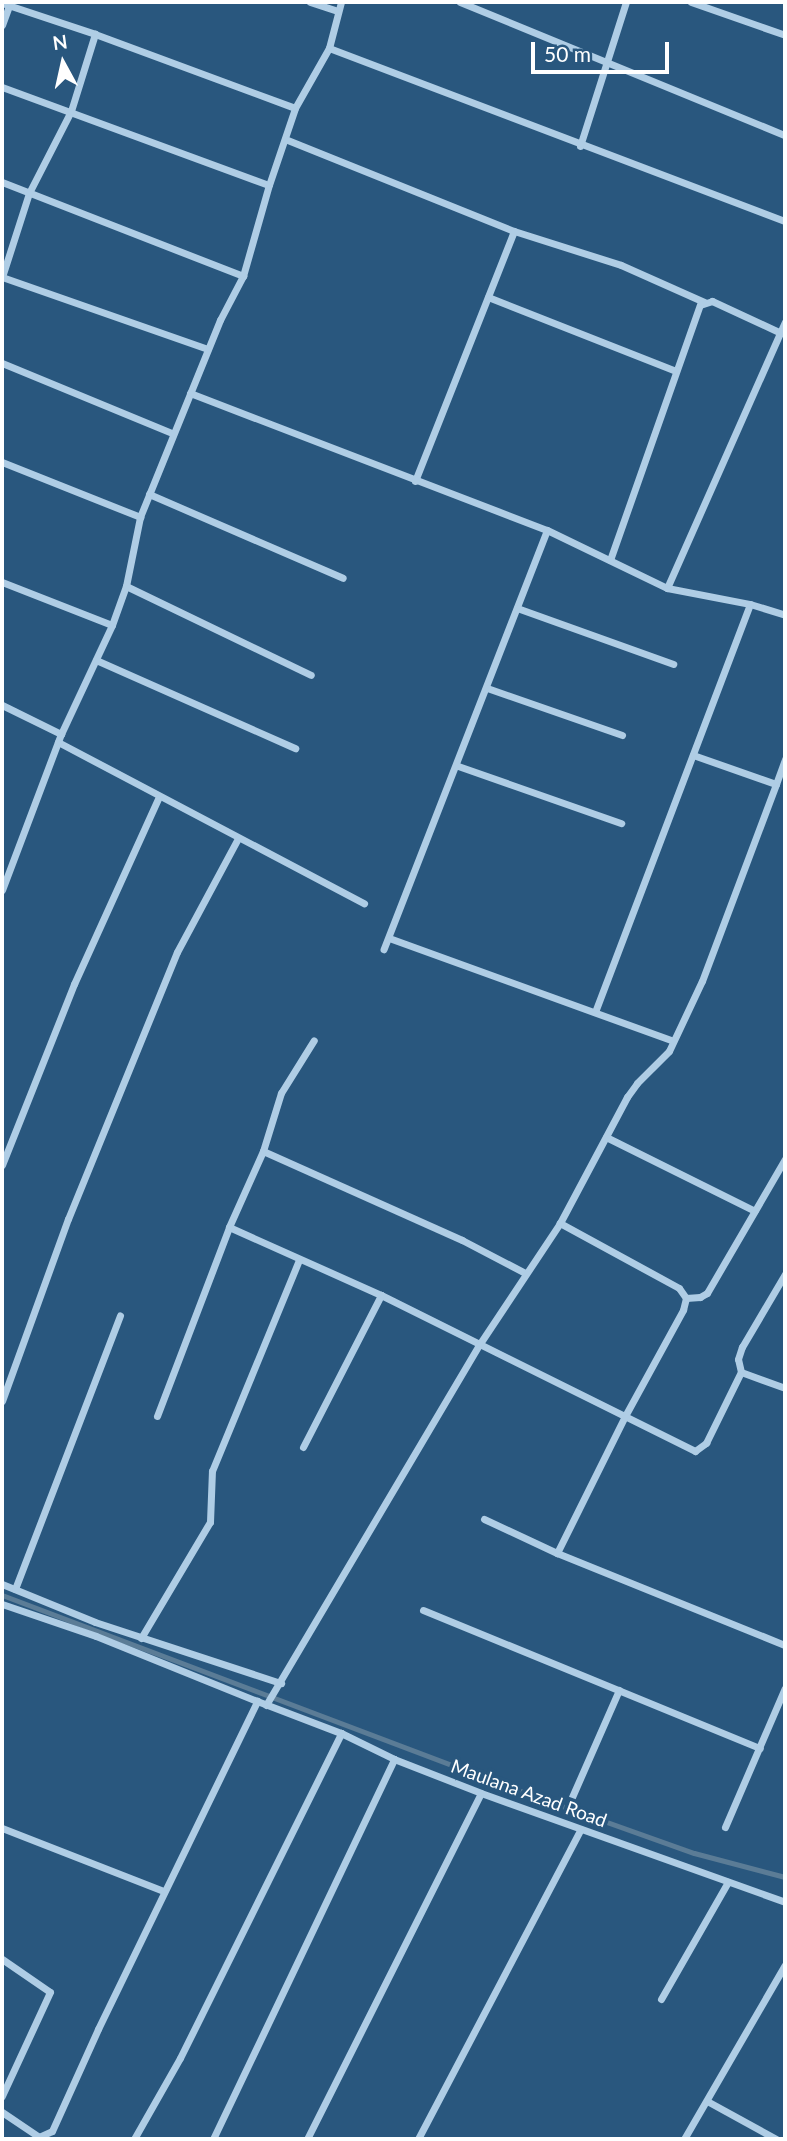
<!DOCTYPE html>
<html>
<head>
<meta charset="utf-8">
<style>
  body { margin:0 }
  #map { position:relative; width:787px; height:2141px; overflow:hidden; background:#29577e; font-family:Lato,sans-serif }
  div>[style] { position:absolute }
  .stream>* { height:5px; margin:-2.5px; padding:0 2.5px; transform-origin:2.5px; border-radius:2.5px; background:#5b7c96 }
  .minor>* { height:7px; margin:-3.5px; padding:0 3.5px; transform-origin:3.5px; border-radius:3.5px; background:#afcde5 }
  span { translate:-50% -50%; white-space:nowrap; text-align:center; line-height:1.15; -webkit-text-stroke:7px #29577e; paint-order:stroke }
  .street-label { font-size:19px; color:#fff }
  .frame { position:absolute; inset:0; border:4px solid #fff; pointer-events:none }
  .north { position:absolute; left:28px; top:28px; width:70px; height:70px; -webkit-text-stroke:5px #29577e; paint-order:stroke; rotate:352deg; font-size:19px; font-weight:700; line-height:28px; text-align:center; color:#fff }
  .north::after { content:''; display:block; margin:auto; width:24px; height:32px; background:#fff; clip-path:polygon(50% 0,100% 100%,50% 72%,0 100%) }
  .scale { position:absolute; left:531px; top:42px; width:138px; height:32px; box-sizing:border-box; border:4px solid #fff; border-top:0; padding-left:9px; font-size:21px; line-height:24px; white-space:nowrap; color:#fff; -webkit-text-stroke:5px #29577e; paint-order:stroke }
</style>
</head>
<body>
<div id="map">
  <div class="stream">
    <div style="left:2px;top:1595px;width:566px;rotate:20.71deg"></div>
    <div style="left:531px;top:1795px;width:173px;rotate:19.6deg"></div>
    <div style="left:694px;top:1853px;width:94px;rotate:14.8deg"></div>
  </div>
  <div class="minor">
    <div style="left:310px;top:2px;width:28px;rotate:18deg"></div>
    <div style="left:460px;top:2px;width:351px;rotate:22.3deg"></div>
    <div style="left:691px;top:2px;width:100px;rotate:19.3deg"></div>
    <div style="left:2px;top:3px;width:98px;rotate:18.4deg"></div>
    <div style="left:95px;top:34px;width:213px;rotate:20.3deg"></div>
    <div style="left:2px;top:25px;width:20px;rotate:-70deg"></div>
    <div style="left:329px;top:48px;width:488px;rotate:20.8deg"></div>
    <div style="left:2px;top:87px;width:284px;rotate:20.2deg"></div>
    <div style="left:285px;top:139px;width:247px;rotate:21.9deg"></div>
    <div style="left:514px;top:231px;width:112px;rotate:17.6deg"></div>
    <div style="left:621px;top:265px;width:91px;rotate:24deg"></div>
    <div style="left:580px;top:146px;width:151px;rotate:-72.3deg"></div>
    <div style="left:2px;top:182px;width:259px;rotate:21.3deg"></div>
    <div style="left:2px;top:277px;width:88px;rotate:-72.2deg"></div>
    <div style="left:29px;top:193px;width:92px;rotate:-62.9deg"></div>
    <div style="left:71px;top:111px;width:81px;rotate:-72.7deg"></div>
    <div style="left:2px;top:277px;width:218px;rotate:19.3deg"></div>
    <div style="left:488px;top:297px;width:202px;rotate:21.5deg"></div>
    <div style="left:2px;top:363px;width:184px;rotate:22.4deg"></div>
    <div style="left:190px;top:393px;width:382px;rotate:21deg"></div>
    <div style="left:547px;top:530px;width:450px;rotate:111.3deg"></div>
    <div style="left:2px;top:462px;width:149px;rotate:21.7deg"></div>
    <div style="left:415px;top:481px;width:269px;rotate:-68.4deg"></div>
    <div style="left:149px;top:494px;width:211px;rotate:23.4deg"></div>
    <div style="left:547px;top:530px;width:133px;rotate:25.8deg"></div>
    <div style="left:667px;top:588px;width:85px;rotate:10.9deg"></div>
    <div style="left:750px;top:604px;width:37px;rotate:17deg"></div>
    <div style="left:610px;top:560px;width:270px;rotate:-70.6deg"></div>
    <div style="left:700px;top:305px;width:13px;rotate:-18deg"></div>
    <div style="left:712px;top:301px;width:76px;rotate:24.9deg"></div>
    <div style="left:2px;top:582px;width:118px;rotate:21.4deg"></div>
    <div style="left:126px;top:586px;width:205px;rotate:25.7deg"></div>
    <div style="left:667px;top:588px;width:291px;rotate:-66.1deg"></div>
    <div style="left:517px;top:608px;width:166px;rotate:19.7deg"></div>
    <div style="left:96px;top:660px;width:218px;rotate:23.9deg"></div>
    <div style="left:487px;top:688px;width:143px;rotate:19.2deg"></div>
    <div style="left:2px;top:705px;width:66px;rotate:26.2deg"></div>
    <div style="left:58px;top:742px;width:346px;rotate:27.8deg"></div>
    <div style="left:693px;top:755px;width:88px;rotate:19.3deg"></div>
    <div style="left:776px;top:784px;width:27px;rotate:-70deg"></div>
    <div style="left:458px;top:766px;width:173px;rotate:19.3deg"></div>
    <div style="left:2px;top:890px;width:167px;rotate:-69.3deg"></div>
    <div style="left:61px;top:734px;width:120px;rotate:-64.9deg"></div>
    <div style="left:112px;top:625px;width:41px;rotate:-70.3deg"></div>
    <div style="left:126px;top:586px;width:70px;rotate:-78.5deg"></div>
    <div style="left:140px;top:517px;width:213px;rotate:-67.9deg"></div>
    <div style="left:220px;top:320px;width:50px;rotate:-62.4deg"></div>
    <div style="left:243px;top:276px;width:95px;rotate:-74.1deg"></div>
    <div style="left:269px;top:185px;width:81px;rotate:-71.3deg"></div>
    <div style="left:295px;top:108px;width:69px;rotate:-60.5deg"></div>
    <div style="left:329px;top:48px;width:48px;rotate:-75.4deg"></div>
    <div style="left:389px;top:938px;width:302px;rotate:19.9deg"></div>
    <div style="left:595px;top:1012px;width:436px;rotate:-69.2deg"></div>
    <div style="left:606px;top:1137px;width:166px;rotate:26.4deg"></div>
    <div style="left:263px;top:1151px;width:61px;rotate:-72.8deg"></div>
    <div style="left:281px;top:1093px;width:62px;rotate:-58.1deg"></div>
    <div style="left:2px;top:1165px;width:195px;rotate:-68.3deg"></div>
    <div style="left:74px;top:984px;width:205px;rotate:-65.6deg"></div>
    <div style="left:229px;top:1227px;width:83px;rotate:-65.9deg"></div>
    <div style="left:263px;top:1151px;width:218px;rotate:24.1deg"></div>
    <div style="left:462px;top:1240px;width:71px;rotate:27.6deg"></div>
    <div style="left:686px;top:1298px;width:14px;rotate:-4deg"></div>
    <div style="left:700px;top:1297px;width:8px;rotate:-30deg"></div>
    <div style="left:707px;top:1293px;width:155px;rotate:-59.8deg"></div>
    <div style="left:741px;top:1372px;width:47px;rotate:20deg"></div>
    <div style="left:2px;top:1401px;width:194px;rotate:-70.1deg"></div>
    <div style="left:68px;top:1219px;width:288px;rotate:-67.8deg"></div>
    <div style="left:177px;top:952px;width:129px;rotate:-61.8deg"></div>
    <div style="left:157px;top:1416px;width:202px;rotate:-69.1deg"></div>
    <div style="left:229px;top:1227px;width:167px;rotate:24.1deg"></div>
    <div style="left:381px;top:1295px;width:351px;rotate:26.4deg"></div>
    <div style="left:695px;top:1451px;width:14px;rotate:-36deg"></div>
    <div style="left:706px;top:1443px;width:79px;rotate:-63.8deg"></div>
    <div style="left:741px;top:1372px;width:13px;rotate:-103deg"></div>
    <div style="left:738px;top:1359px;width:13px;rotate:-72deg"></div>
    <div style="left:742px;top:1347px;width:85px;rotate:-59.5deg"></div>
    <div style="left:303px;top:1447px;width:171px;rotate:-62.8deg"></div>
    <div style="left:484px;top:1519px;width:81px;rotate:25deg"></div>
    <div style="left:557px;top:1553px;width:246px;rotate:22deg"></div>
    <div style="left:557px;top:1553px;width:153px;rotate:-63.6deg"></div>
    <div style="left:625px;top:1416px;width:121px;rotate:-61.3deg"></div>
    <div style="left:683px;top:1310px;width:12px;rotate:-76deg"></div>
    <div style="left:686px;top:1298px;width:12px;rotate:-125deg"></div>
    <div style="left:679px;top:1288px;width:136px;rotate:-151.4deg"></div>
    <div style="left:2px;top:1584px;width:100px;rotate:22.2deg"></div>
    <div style="left:95px;top:1622px;width:196px;rotate:18.2deg"></div>
    <div style="left:15px;top:1589px;width:293px;rotate:-69deg"></div>
    <div style="left:2px;top:1604px;width:99px;rotate:18.8deg"></div>
    <div style="left:96px;top:1636px;width:174px;rotate:22deg"></div>
    <div style="left:423px;top:1610px;width:364px;rotate:22.3deg"></div>
    <div style="left:141px;top:1638px;width:135px;rotate:-59.3deg"></div>
    <div style="left:210px;top:1522px;width:51px;rotate:-87.8deg"></div>
    <div style="left:212px;top:1471px;width:228px;rotate:-67.6deg"></div>
    <div style="left:266px;top:1705px;width:418px;rotate:-59.4deg"></div>
    <div style="left:479px;top:1345px;width:146px;rotate:-56.4deg"></div>
    <div style="left:560px;top:1223px;width:143px;rotate:-62deg"></div>
    <div style="left:627px;top:1097px;width:17px;rotate:-54deg"></div>
    <div style="left:637px;top:1083px;width:45px;rotate:-45deg"></div>
    <div style="left:669px;top:1051px;width:77px;rotate:-64.8deg"></div>
    <div style="left:702px;top:981px;width:210px;rotate:-69.4deg"></div>
    <div style="left:572px;top:1797px;width:117px;rotate:-66.3deg"></div>
    <div style="left:725px;top:1827px;width:151px;rotate:-66.7deg"></div>
    <div style="left:2px;top:1828px;width:174px;rotate:21.3deg"></div>
    <div style="left:2px;top:1959px;width:58px;rotate:34.5deg"></div>
    <div style="left:50px;top:1992px;width:115px;rotate:114.8deg"></div>
    <div style="left:661px;top:1999px;width:135px;rotate:-60.2deg"></div>
    <div style="left:707px;top:2101px;width:79px;rotate:28.8deg"></div>
    <div style="left:2px;top:2112px;width:45px;rotate:34deg"></div>
    <div style="left:39px;top:2137px;width:14px;rotate:-25deg"></div>
    <div style="left:52px;top:2131px;width:112px;rotate:-65.7deg"></div>
    <div style="left:98px;top:2029px;width:365px;rotate:-64.1deg"></div>
    <div style="left:257px;top:1701px;width:90px;rotate:20.9deg"></div>
    <div style="left:341px;top:1733px;width:59px;rotate:26.1deg"></div>
    <div style="left:394px;top:1759px;width:93px;rotate:21.3deg"></div>
    <div style="left:481px;top:1793px;width:323px;rotate:19.7deg"></div>
    <div style="left:134px;top:2139px;width:93px;rotate:-60.4deg"></div>
    <div style="left:180px;top:2058px;width:363px;rotate:-63.6deg"></div>
    <div style="left:213px;top:2139px;width:421px;rotate:-64.5deg"></div>
    <div style="left:307px;top:2139px;width:387px;rotate:-63.3deg"></div>
    <div style="left:418px;top:2139px;width:350px;rotate:-62.3deg"></div>
    <div style="left:684px;top:2139px;width:201px;rotate:-59.9deg"></div>
  </div>
  <div class="street-label">
    <span style="left:529px;top:1793px;rotate:20deg">Maulana Azad Road</span>
  </div>
  <div class="frame"></div>
  <div class="north">N</div>
  <div class="scale">50 m</div>
</div>
</body>
</html>
